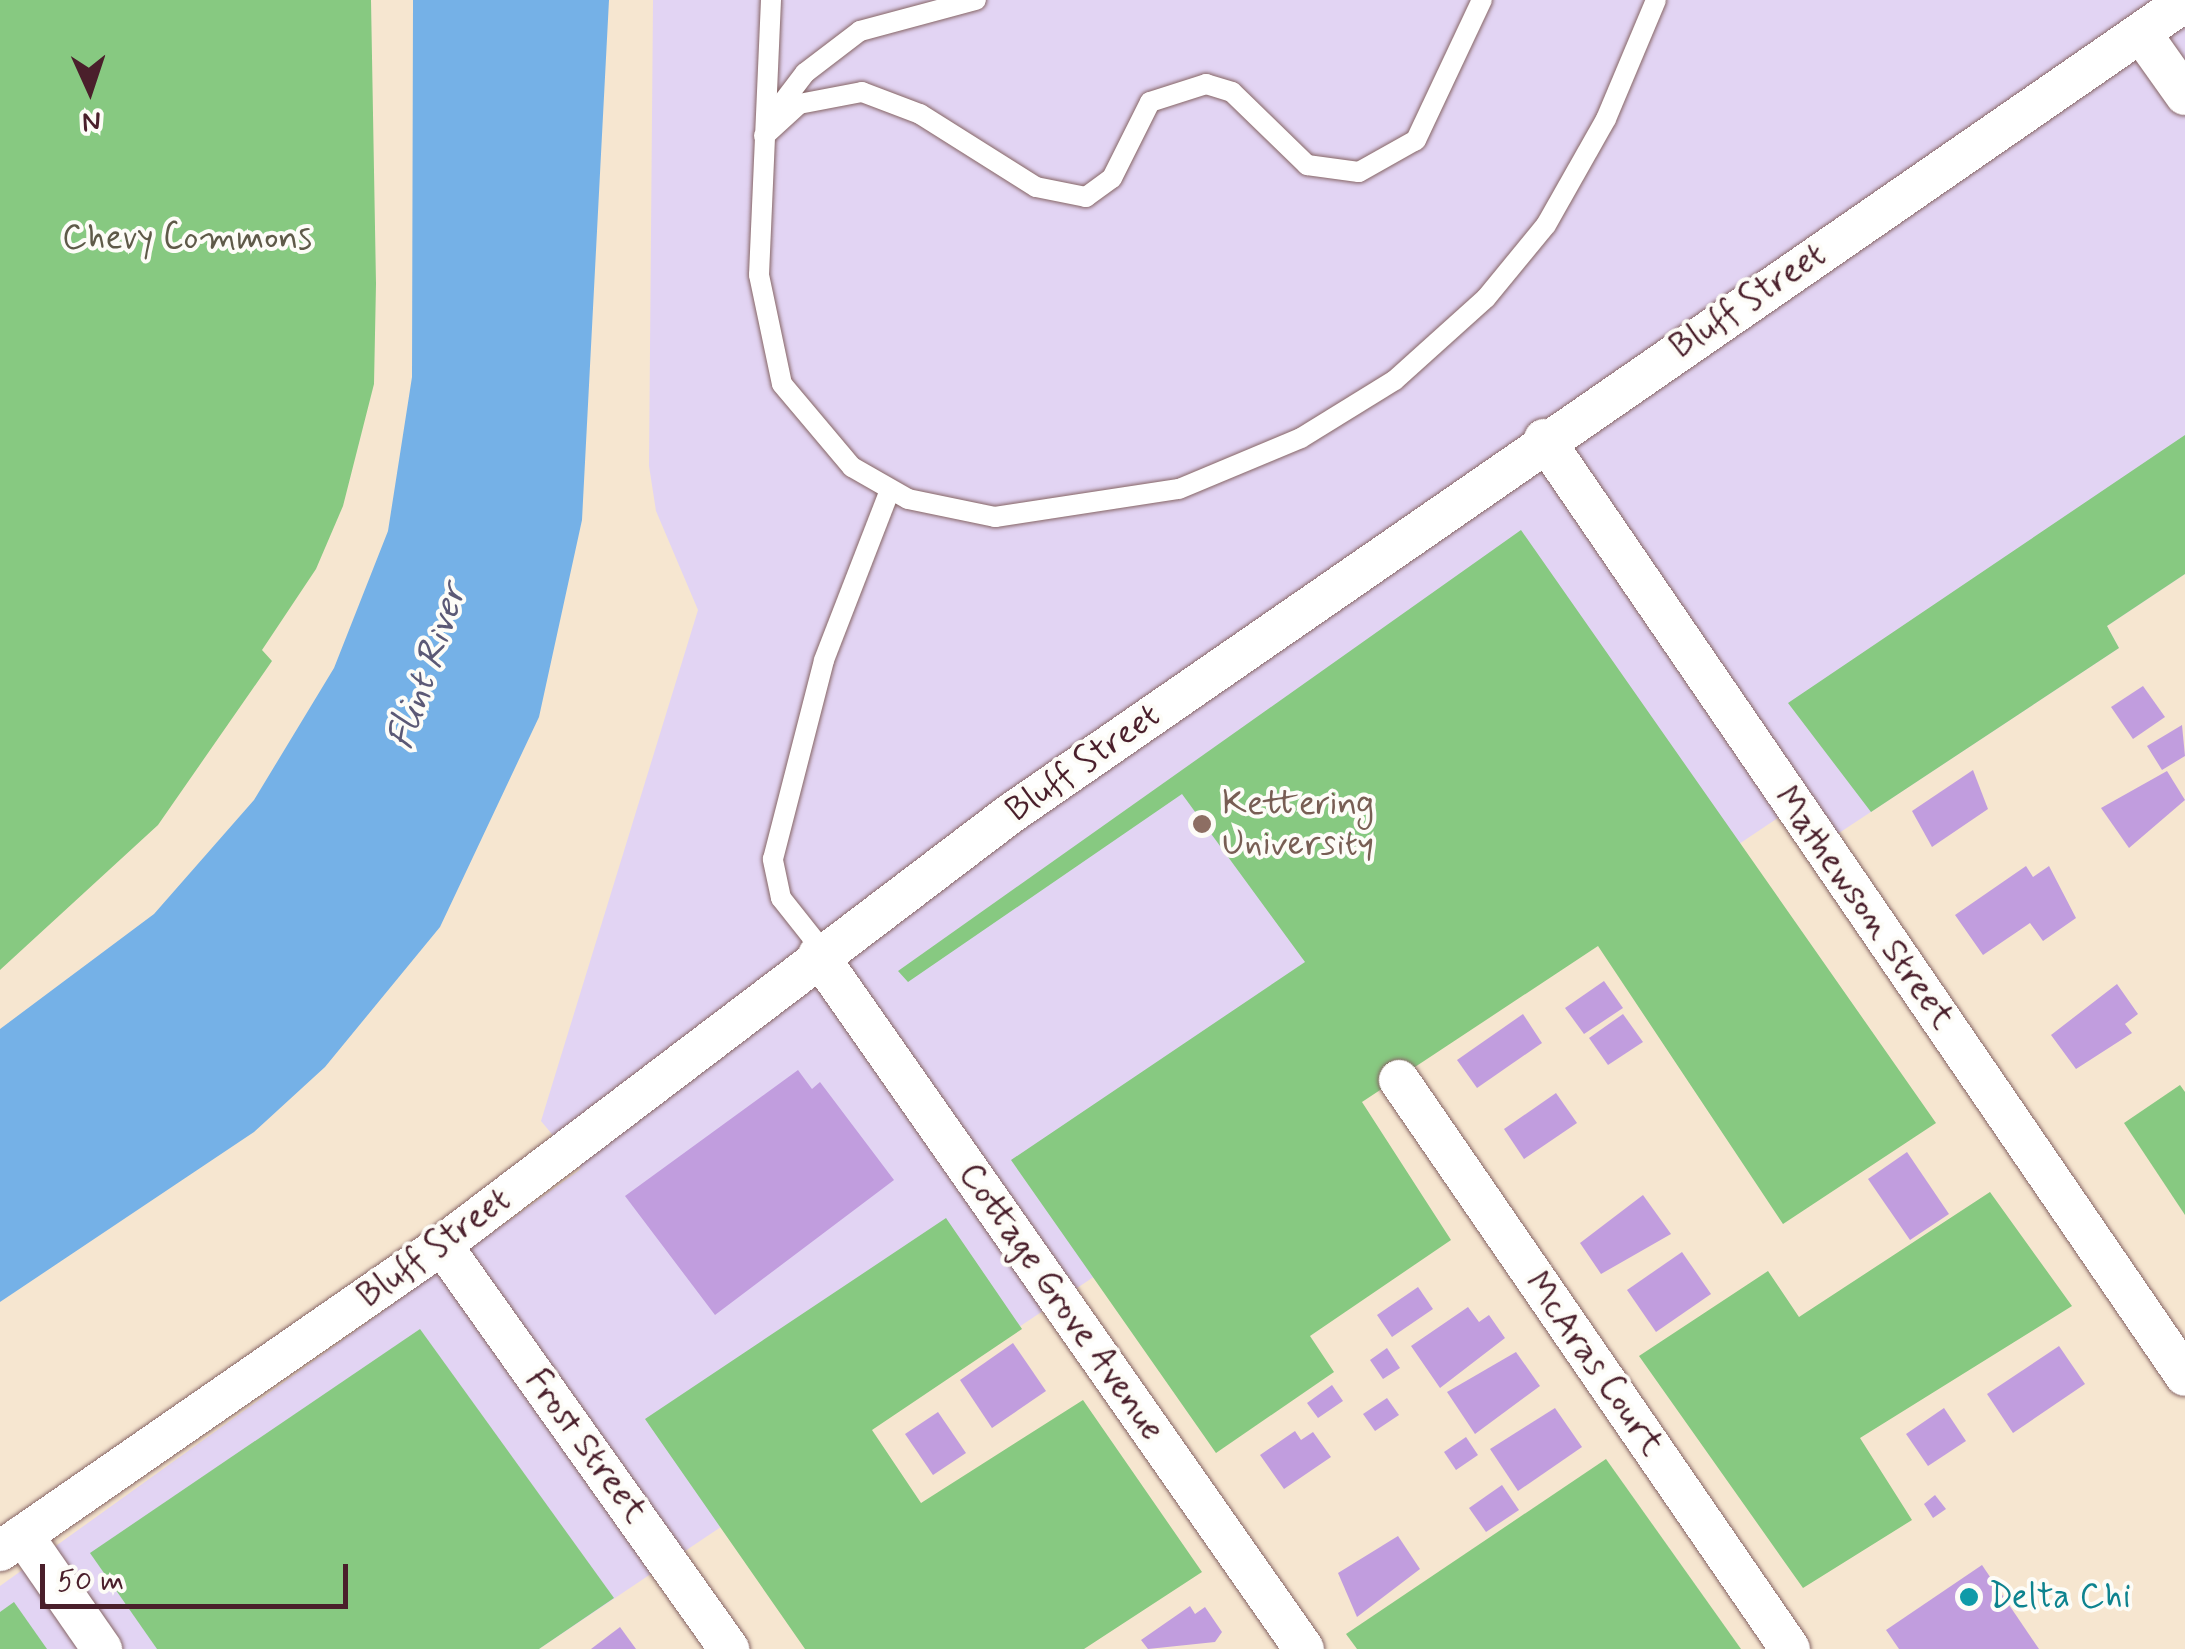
<!DOCTYPE html>
<html>
<head>
<meta charset="utf-8">
<style>
  body { margin:0 }
  #map { position:relative; width:2185px; height:1649px; overflow:hidden; background:#f6e6d0; font-family:Mynerve,sans-serif }
  div>[style] { position:absolute }
  .built>* { inset:0; background:#e2d4f3 }
  .green>* { inset:0; background:#87c981 }
  .water>* { inset:0; background:#75b1e7 }
  .building>* { inset:0; background:#c19dde }
  .roads { filter:drop-shadow(0 0 2px #866565) drop-shadow(0 0 2px #866565) }
  .service>* { height:20px; margin:-10px; padding:0 10px; transform-origin:10px; border-radius:10px; background:#fff }
  .minor>* { height:40px; margin:-20px; padding:0 20px; transform-origin:20px; border-radius:20px; background:#fff }
  .dots>* { width:28px; height:28px; translate:-50% -50%; box-sizing:border-box; border:5px solid #fdfcf7; border-radius:50% }
  span { translate:-50% -50%; white-space:nowrap; text-align:center; line-height:1.15; -webkit-text-stroke:8px #fdfcf7; paint-order:stroke }
  .park-label { font-size:35px; color:#5f5a49 }
  .street-label { font-size:35px; color:#4a1f2b }
  .education-label { font-size:35px; color:#785e54 }
  .left { translate:0 -50%; text-align:left }
  .culture-label { font-size:35px; color:#0d838f }
  .water-label { font-size:38px; color:#5b5976; font-style:italic }
  .north { position:absolute; left:40px; top:40px; width:100px; height:100px; -webkit-text-stroke:8px #fdfcf7; paint-order:stroke; rotate:177deg; font-size:28px; font-weight:700; line-height:40px; text-align:center; color:#4a1f2b }
  .north::after { content:''; display:block; margin:auto; width:35px; height:45px; background:#4a1f2b; clip-path:polygon(50% 0,100% 100%,50% 72%,0 100%) }
  .scale { position:absolute; left:40px; top:1564px; width:308px; height:45px; box-sizing:border-box; border:5px solid #4a1f2b; border-top:0; padding-left:12px; font-size:30px; line-height:35px; white-space:nowrap; color:#4a1f2b; -webkit-text-stroke:8px #fdfcf7; paint-order:stroke }
</style>
</head>
<body>
<div id="map">
  <div class="built">
    <div style="clip-path:polygon(653px 0,2185px 0,2185px 574px,2107px 626px,2119px 648px,1836px 835px,1812px 795px,539px 1649px,0 1649px,0 1586px,581px 1169px,541px 1121px,698px 610px,656px 511px,649px 466px)"></div>
  </div>
  <div class="green">
    <div style="clip-path:polygon(0 0,371px 0,376px 284px,374px 384px,343px 506px,316px 569px,262px 650px,272px 661px,158px 825px,0 970px)"></div>
    <div style="clip-path:polygon(2185px 435px,2185px 574px,2107px 626px,2119px 648px,1871px 812px,1788px 703px)"></div>
    <div style="clip-path:polygon(1521px 530px,1936px 1123px,1783px 1224px,1598px 946px,1362px 1102px,1451px 1240px,1310px 1336px,1334px 1372px,1216px 1453px,1011px 1160px,1305px 962px,1182px 794px,908px 982px,898px 971px)"></div>
    <div style="clip-path:polygon(2180px 1085px,2185px 1092px,2185px 1215px,2124px 1123px)"></div>
    <div style="clip-path:polygon(1990px 1192px,2072px 1306px,1860px 1438px,1912px 1520px,1803px 1588px,1639px 1356px,1768px 1271px,1799px 1317px)"></div>
    <div style="clip-path:polygon(946px 1218px,1022px 1329px,872px 1430px,921px 1503px,1083px 1400px,1202px 1572px,1084px 1649px,805px 1649px,645px 1419px)"></div>
    <div style="clip-path:polygon(420px 1329px,614px 1598px,539px 1649px,157px 1649px,90px 1553px)"></div>
    <div style="clip-path:polygon(1606px 1459px,1741px 1649px,1357px 1649px,1346px 1634px)"></div>
    <div style="clip-path:polygon(14px 1602px,47px 1649px,0 1649px,0 1612px)"></div>
  </div>
  <div class="water">
    <div style="clip-path:polygon(413px 0,609px 0,582px 520px,539px 717px,440px 927px,325px 1067px,254px 1132px,0 1302px,0 1029px,154px 914px,254px 800px,334px 668px,388px 531px,412px 377px)"></div>
  </div>
  <div class="building">
    <div style="clip-path:polygon(2143px 686px,2165px 717px,2133px 739px,2111px 707px)"></div>
    <div style="clip-path:polygon(2182px 725px,2185px 756px,2162px 770px,2147px 746px)"></div>
    <div style="clip-path:polygon(1973px 770px,1988px 809px,1932px 847px,1912px 811px)"></div>
    <div style="clip-path:polygon(2167px 771px,2185px 800px,2129px 848px,2101px 808px)"></div>
    <div style="clip-path:polygon(2026px 866px,2033px 877px,2049px 866px,2076px 918px,2043px 941px,2030px 923px,1983px 955px,1955px 915px)"></div>
    <div style="clip-path:polygon(1604px 981px,1623px 1008px,1584px 1034px,1565px 1008px)"></div>
    <div style="clip-path:polygon(2117px 984px,2138px 1014px,2125px 1024px,2132px 1033px,2076px 1069px,2051px 1035px)"></div>
    <div style="clip-path:polygon(1523px 1014px,1542px 1043px,1477px 1088px,1457px 1060px)"></div>
    <div style="clip-path:polygon(1623px 1014px,1643px 1042px,1608px 1065px,1589px 1038px)"></div>
    <div style="clip-path:polygon(798px 1070px,812px 1089px,820px 1082px,894px 1180px,715px 1315px,625px 1196px)"></div>
    <div style="clip-path:polygon(1556px 1093px,1577px 1123px,1524px 1159px,1504px 1129px)"></div>
    <div style="clip-path:polygon(1907px 1152px,1949px 1214px,1910px 1240px,1868px 1179px)"></div>
    <div style="clip-path:polygon(1643px 1195px,1671px 1234px,1601px 1274px,1580px 1243px)"></div>
    <div style="clip-path:polygon(1682px 1252px,1711px 1294px,1656px 1332px,1627px 1290px)"></div>
    <div style="clip-path:polygon(1418px 1287px,1433px 1309px,1392px 1337px,1377px 1315px)"></div>
    <div style="clip-path:polygon(1468px 1307px,1479px 1322px,1489px 1315px,1505px 1338px,1440px 1388px,1411px 1346px)"></div>
    <div style="clip-path:polygon(1013px 1343px,1046px 1391px,992px 1428px,960px 1380px)"></div>
    <div style="clip-path:polygon(2059px 1346px,2085px 1384px,2013px 1433px,1987px 1394px)"></div>
    <div style="clip-path:polygon(1387px 1348px,1400px 1368px,1383px 1379px,1370px 1360px)"></div>
    <div style="clip-path:polygon(1516px 1352px,1540px 1386px,1475px 1434px,1447px 1392px)"></div>
    <div style="clip-path:polygon(1332px 1385px,1343px 1401px,1318px 1418px,1307px 1403px)"></div>
    <div style="clip-path:polygon(1387px 1398px,1399px 1415px,1375px 1431px,1363px 1414px)"></div>
    <div style="clip-path:polygon(1555px 1408px,1582px 1447px,1518px 1491px,1490px 1449px)"></div>
    <div style="clip-path:polygon(1944px 1408px,1966px 1441px,1928px 1466px,1906px 1434px)"></div>
    <div style="clip-path:polygon(938px 1412px,966px 1453px,933px 1475px,905px 1434px)"></div>
    <div style="clip-path:polygon(1295px 1431px,1301px 1440px,1313px 1432px,1331px 1457px,1284px 1489px,1260px 1455px)"></div>
    <div style="clip-path:polygon(1466px 1437px,1478px 1455px,1456px 1470px,1444px 1452px)"></div>
    <div style="clip-path:polygon(1502px 1485px,1519px 1510px,1486px 1532px,1469px 1508px)"></div>
    <div style="clip-path:polygon(1935px 1495px,1946px 1509px,1933px 1518px,1924px 1504px)"></div>
    <div style="clip-path:polygon(1398px 1536px,1420px 1569px,1357px 1617px,1338px 1573px)"></div>
    <div style="clip-path:polygon(1982px 1565px,2039px 1649px,1899px 1649px,1886px 1630px)"></div>
    <div style="clip-path:polygon(1190px 1606px,1195px 1614px,1205px 1607px,1222px 1632px,1215px 1642px,1148px 1649px,1141px 1640px)"></div>
    <div style="clip-path:polygon(620px 1627px,636px 1649px,591px 1649px)"></div>
  </div>
  <div class="roads">
    <div class="service">
      <div style="left:771px;top:0;width:275px;rotate:92.5deg"></div>
      <div style="left:759px;top:275px;width:111px;rotate:78.1deg"></div>
      <div style="left:782px;top:384px;width:109px;rotate:49.9deg"></div>
      <div style="left:852px;top:467px;width:64px;rotate:29.7deg"></div>
      <div style="left:908px;top:499px;width:89px;rotate:11.7deg"></div>
      <div style="left:995px;top:517px;width:186px;rotate:-8.7deg"></div>
      <div style="left:1179px;top:489px;width:132px;rotate:-22.7deg"></div>
      <div style="left:1301px;top:438px;width:110px;rotate:-31.7deg"></div>
      <div style="left:1395px;top:380px;width:122px;rotate:-42deg"></div>
      <div style="left:1486px;top:298px;width:94px;rotate:-50.6deg"></div>
      <div style="left:1546px;top:225px;width:122px;rotate:-60.5deg"></div>
      <div style="left:1606px;top:119px;width:129px;rotate:-67.2deg"></div>
      <div style="left:773px;top:115px;width:53px;rotate:-52.7deg"></div>
      <div style="left:805px;top:73px;width:69px;rotate:-37.4deg"></div>
      <div style="left:860px;top:31px;width:120px;rotate:-15deg"></div>
      <div style="left:764px;top:136px;width:47px;rotate:-42.4deg"></div>
      <div style="left:799px;top:104px;width:64px;rotate:-10.8deg"></div>
      <div style="left:862px;top:92px;width:62px;rotate:20.8deg"></div>
      <div style="left:920px;top:114px;width:137px;rotate:32.2deg"></div>
      <div style="left:1036px;top:187px;width:51px;rotate:11.3deg"></div>
      <div style="left:1086px;top:197px;width:32px;rotate:-36deg"></div>
      <div style="left:1112px;top:178px;width:85px;rotate:-63.4deg"></div>
      <div style="left:1150px;top:102px;width:59px;rotate:-17.8deg"></div>
      <div style="left:1206px;top:84px;width:27px;rotate:17deg"></div>
      <div style="left:1232px;top:92px;width:105px;rotate:44.2deg"></div>
      <div style="left:1307px;top:165px;width:52px;rotate:7.7deg"></div>
      <div style="left:1359px;top:172px;width:65px;rotate:-29.3deg"></div>
      <div style="left:1416px;top:140px;width:155px;rotate:-64.8deg"></div>
      <div style="left:823px;top:951px;width:68px;rotate:-128.4deg"></div>
      <div style="left:781px;top:898px;width:40px;rotate:-102deg"></div>
      <div style="left:773px;top:859px;width:205px;rotate:-75.6deg"></div>
      <div style="left:824px;top:660px;width:182px;rotate:-68.8deg"></div>
    </div>
    <div class="minor">
      <div style="left:2141px;top:33px;width:76px;rotate:54.6deg"></div>
      <div style="left:1544px;top:439px;width:1135px;rotate:55.62deg"></div>
      <div style="left:818px;top:955px;width:847px;rotate:55deg"></div>
      <div style="left:1399px;top:1080px;width:690px;rotate:55.5deg"></div>
      <div style="left:442px;top:1245px;width:496px;rotate:54.6deg"></div>
      <div style="left:23px;top:1535px;width:139px;rotate:55.3deg"></div>
      <div style="left:0;top:1551px;width:538px;rotate:-34.7deg"></div>
      <div style="left:442px;top:1245px;width:713px;rotate:-37.19deg"></div>
      <div style="left:1010px;top:814px;width:1428px;rotate:-34.65deg"></div>
    </div>
  </div>
  <div class="dots">
    <div style="left:1202px;top:824px;background:#8d6e63"></div>
    <div style="left:1969px;top:1597px;background:#0f9aa8"></div>
  </div>
  <div class="park-label">
    <span style="left:187px;top:238px">Chevy Commons</span>
  </div>
  <div class="street-label">
    <span style="left:1748px;top:301px;rotate:-34deg">Bluff Street</span>
    <span style="left:1083px;top:763px;rotate:-35deg">Bluff Street</span>
    <span style="left:1864px;top:908px;rotate:55deg">Mathewson Street</span>
    <span style="left:434px;top:1248px;rotate:-36deg">Bluff Street</span>
    <span style="left:1061px;top:1302px;rotate:55deg">Cottage Grove Avenue</span>
    <span style="left:1594px;top:1364px;rotate:55deg">McAras Court</span>
    <span style="left:586px;top:1446px;rotate:54deg">Frost Street</span>
  </div>
  <div class="education-label">
    <span class="left" style="left:1222px;top:824px">Kettering<br>University</span>
  </div>
  <div class="culture-label">
    <span class="left" style="left:1989px;top:1597px">Delta Chi</span>
  </div>
  <div class="water-label">
    <span style="left:428px;top:667px;rotate:-71deg">Flint River</span>
  </div>
  <div class="north">N</div>
  <div class="scale">50 m</div>
</div>
</body>
</html>
